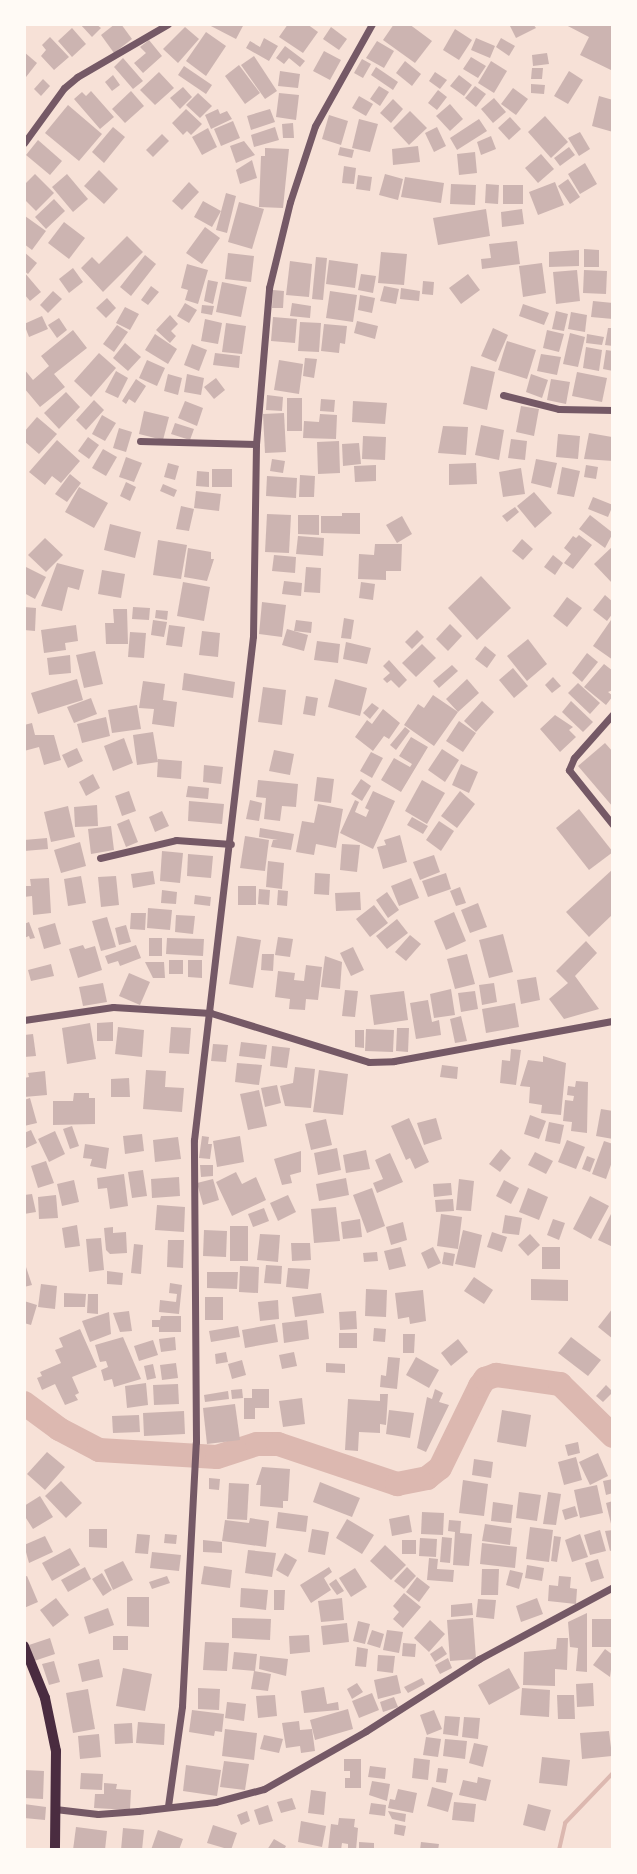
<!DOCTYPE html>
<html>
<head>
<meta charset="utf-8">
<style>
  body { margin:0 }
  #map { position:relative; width:637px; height:1874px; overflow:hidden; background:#f7e1d7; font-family:"IBM Plex Sans",sans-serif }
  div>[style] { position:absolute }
  .stream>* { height:4px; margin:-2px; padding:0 2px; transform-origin:2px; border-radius:2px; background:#dcb8b0 }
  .river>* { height:24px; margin:-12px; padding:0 12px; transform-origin:12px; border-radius:12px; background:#dcb8b0 }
  .building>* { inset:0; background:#ccb4b1 }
  .minor>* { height:7px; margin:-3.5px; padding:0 3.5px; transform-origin:3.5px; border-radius:3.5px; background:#755966 }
  .secondary>* { height:10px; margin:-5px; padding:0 5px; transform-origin:5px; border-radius:5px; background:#4a2c40 }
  span { translate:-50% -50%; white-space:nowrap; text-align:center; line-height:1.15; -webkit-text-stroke:8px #fffaf5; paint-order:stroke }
  .frame { position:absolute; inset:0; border:26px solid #fffaf5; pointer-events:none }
</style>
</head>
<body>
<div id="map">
  <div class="stream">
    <div style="left:559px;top:1850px;width:28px;rotate:-77deg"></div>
    <div style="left:565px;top:1823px;width:69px;rotate:-46.2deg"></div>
  </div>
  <div class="river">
    <div style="left:24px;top:1403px;width:44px;rotate:36.6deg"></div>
    <div style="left:59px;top:1429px;width:45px;rotate:27.7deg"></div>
    <div style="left:99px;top:1450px;width:118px;rotate:3.4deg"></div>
    <div style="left:217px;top:1457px;width:42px;rotate:-18deg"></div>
    <div style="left:257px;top:1444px;width:21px"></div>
    <div style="left:278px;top:1444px;width:126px;rotate:18.6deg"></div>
    <div style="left:397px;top:1484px;width:31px;rotate:-11deg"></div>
    <div style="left:427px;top:1478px;width:16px;rotate:-38deg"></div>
    <div style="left:440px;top:1468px;width:91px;rotate:-64deg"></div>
    <div style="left:480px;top:1386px;width:9px;rotate:-54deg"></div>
    <div style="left:485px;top:1379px;width:12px;rotate:-20deg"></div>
    <div style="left:496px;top:1375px;width:65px;rotate:8deg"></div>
    <div style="left:560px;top:1384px;width:74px;rotate:44.5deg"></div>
  </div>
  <div class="building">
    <div style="clip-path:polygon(80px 24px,96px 24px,101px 28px,92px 37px)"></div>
    <div style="clip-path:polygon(115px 24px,121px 24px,132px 39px,114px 53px,101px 35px)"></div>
    <div style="clip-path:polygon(207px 24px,244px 24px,236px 39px)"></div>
    <div style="clip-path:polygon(288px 24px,307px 24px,318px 32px,303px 53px,279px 37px)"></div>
    <div style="clip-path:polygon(394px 24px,409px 24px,432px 41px,415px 63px,383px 40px)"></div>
    <div style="clip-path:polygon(509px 24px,533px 24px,536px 28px,516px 38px)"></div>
    <div style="clip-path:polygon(564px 24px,613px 24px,613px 71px,580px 55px,589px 37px)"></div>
    <div style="clip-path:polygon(185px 27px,199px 39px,178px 63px,163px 49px)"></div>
    <div style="clip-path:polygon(331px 27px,347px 39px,339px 50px,323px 39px)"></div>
    <div style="clip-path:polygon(72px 28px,86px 44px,72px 57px,58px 41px)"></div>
    <div style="clip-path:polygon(455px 29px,472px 40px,459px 60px,443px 50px)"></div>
    <div style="clip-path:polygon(206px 32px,226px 46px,206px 76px,186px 61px)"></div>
    <div style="clip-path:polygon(50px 37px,69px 57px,54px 70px,41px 56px,46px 50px,42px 45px)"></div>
    <div style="clip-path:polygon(264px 38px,278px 46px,269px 61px,246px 48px,250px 41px,260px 47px)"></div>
    <div style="clip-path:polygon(476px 38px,495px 46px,490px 58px,471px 50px)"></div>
    <div style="clip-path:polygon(501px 38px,515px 46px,509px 56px,496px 47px)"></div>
    <div style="clip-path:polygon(149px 40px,162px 56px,143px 73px,134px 63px,146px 53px,140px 47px)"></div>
    <div style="clip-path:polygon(377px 41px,394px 51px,384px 68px,366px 58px)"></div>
    <div style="clip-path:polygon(285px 46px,305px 61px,300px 67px,289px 58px,284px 64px,276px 58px)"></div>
    <div style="clip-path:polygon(324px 51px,341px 60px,330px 80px,313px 71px)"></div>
    <div style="clip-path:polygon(24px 52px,37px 63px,26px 77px,24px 75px)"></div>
    <div style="clip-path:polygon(547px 53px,549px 64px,533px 66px,532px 55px)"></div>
    <div style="clip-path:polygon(254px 56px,277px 91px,265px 99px,241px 65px)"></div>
    <div style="clip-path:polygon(471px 57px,486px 66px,478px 78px,463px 69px)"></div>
    <div style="clip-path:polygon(123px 58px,143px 81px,133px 89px,114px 67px)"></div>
    <div style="clip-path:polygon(362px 59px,371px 64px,363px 78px,354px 73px)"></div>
    <div style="clip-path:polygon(405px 61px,421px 74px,412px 86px,396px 73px)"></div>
    <div style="clip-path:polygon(491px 61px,507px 71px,494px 93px,478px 83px)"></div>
    <div style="clip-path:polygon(239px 65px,260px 93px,245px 104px,225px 76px)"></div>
    <div style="clip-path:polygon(184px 66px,212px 85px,206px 94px,178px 75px)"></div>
    <div style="clip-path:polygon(376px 67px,398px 82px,393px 90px,371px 75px)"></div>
    <div style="clip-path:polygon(532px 68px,543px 68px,542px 79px,531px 79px)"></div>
    <div style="clip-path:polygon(280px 71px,300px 74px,298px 88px,278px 86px)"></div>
    <div style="clip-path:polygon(569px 71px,583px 80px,568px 104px,554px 96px)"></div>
    <div style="clip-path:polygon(159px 72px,174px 88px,155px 105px,140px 90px)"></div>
    <div style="clip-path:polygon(435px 72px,447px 80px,440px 89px,429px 81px)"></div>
    <div style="clip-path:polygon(113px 75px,120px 85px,112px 91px,105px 82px)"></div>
    <div style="clip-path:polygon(459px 75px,472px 85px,464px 96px,450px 86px)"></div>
    <div style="clip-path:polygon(43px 79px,50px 86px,41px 96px,34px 89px)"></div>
    <div style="clip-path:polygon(531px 84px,545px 85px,544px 94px,531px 93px)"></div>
    <div style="clip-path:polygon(379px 86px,389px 92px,380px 106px,370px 99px)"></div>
    <div style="clip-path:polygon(475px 86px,486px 94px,476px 107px,465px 98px)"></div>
    <div style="clip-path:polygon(183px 87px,192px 97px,180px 109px,170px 98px)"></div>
    <div style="clip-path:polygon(513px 88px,528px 99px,516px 115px,501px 104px)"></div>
    <div style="clip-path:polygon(438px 90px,447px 97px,437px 110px,428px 103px)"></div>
    <div style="clip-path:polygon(91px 91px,114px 117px,100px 129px,74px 99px,82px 92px,86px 96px)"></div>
    <div style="clip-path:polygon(131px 91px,144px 106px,125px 123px,112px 109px)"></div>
    <div style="clip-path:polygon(198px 93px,212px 106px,200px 118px,186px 105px)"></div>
    <div style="clip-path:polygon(279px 93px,299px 95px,296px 120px,276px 117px)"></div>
    <div style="clip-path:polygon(359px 96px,373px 104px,366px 116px,352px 108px)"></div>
    <div style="clip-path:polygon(599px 96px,613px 100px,613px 132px,592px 126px)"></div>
    <div style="clip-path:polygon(494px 98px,506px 112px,493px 123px,481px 109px)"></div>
    <div style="clip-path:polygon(393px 99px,403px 109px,391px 123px,380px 113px)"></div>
    <div style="clip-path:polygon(450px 104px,463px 119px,450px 131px,436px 116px)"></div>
    <div style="clip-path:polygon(68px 105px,102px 134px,79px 161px,45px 133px)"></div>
    <div style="clip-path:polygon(186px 109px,202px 124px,191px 135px,187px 131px,183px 135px,172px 123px)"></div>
    <div style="clip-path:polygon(218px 109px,220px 114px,227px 111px,232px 119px,211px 129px,205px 115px)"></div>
    <div style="clip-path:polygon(270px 109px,275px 122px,251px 130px,247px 116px)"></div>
    <div style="clip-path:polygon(410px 111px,427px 128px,409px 145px,393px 128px)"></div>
    <div style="clip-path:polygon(329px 115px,348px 121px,341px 145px,322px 139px)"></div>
    <div style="clip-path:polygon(545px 116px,568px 142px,551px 158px,528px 132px)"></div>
    <div style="clip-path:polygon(510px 117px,521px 129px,509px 140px,498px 128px)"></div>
    <div style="clip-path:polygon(359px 119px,378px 124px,370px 152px,352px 148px)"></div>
    <div style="clip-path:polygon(479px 119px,487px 131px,457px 150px,450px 138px)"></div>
    <div style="clip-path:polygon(233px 121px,240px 138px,221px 146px,214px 129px)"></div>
    <div style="clip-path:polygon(293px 123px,294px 138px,283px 138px,282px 124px)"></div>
    <div style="clip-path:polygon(113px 127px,125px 137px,104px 163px,92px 152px)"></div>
    <div style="clip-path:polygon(275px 127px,279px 140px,254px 147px,251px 135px)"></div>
    <div style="clip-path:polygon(437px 127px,446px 146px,434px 152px,425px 133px)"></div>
    <div style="clip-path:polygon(208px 128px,217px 147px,202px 155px,192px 137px)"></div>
    <div style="clip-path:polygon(580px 132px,590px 149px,579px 156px,568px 138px)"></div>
    <div style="clip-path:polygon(162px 134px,169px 141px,153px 157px,146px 150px)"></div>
    <div style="clip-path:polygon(491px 136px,496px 149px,481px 155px,477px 142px)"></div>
    <div style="clip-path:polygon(38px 140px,62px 161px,50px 175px,26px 155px)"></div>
    <div style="clip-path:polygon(244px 141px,255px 155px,236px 163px,230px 146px)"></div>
    <div style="clip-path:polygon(418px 146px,420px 162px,393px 165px,392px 149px)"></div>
    <div style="clip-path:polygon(340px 147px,354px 150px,352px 158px,338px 155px)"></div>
    <div style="clip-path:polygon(569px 147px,575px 155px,560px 166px,554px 158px)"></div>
    <div style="clip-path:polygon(265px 148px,289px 149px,283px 208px,259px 207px,261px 156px,265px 156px)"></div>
    <div style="clip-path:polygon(475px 152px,477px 173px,459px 175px,457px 154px)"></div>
    <div style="clip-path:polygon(541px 154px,554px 169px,538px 183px,525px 168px)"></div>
    <div style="clip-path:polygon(252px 160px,257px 178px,240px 184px,236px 170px)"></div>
    <div style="clip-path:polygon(585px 163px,597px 184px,580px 194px,568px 174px)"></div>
    <div style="clip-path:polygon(344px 166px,356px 168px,354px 184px,342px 183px)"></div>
    <div style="clip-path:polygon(99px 170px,118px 189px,104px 204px,84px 186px)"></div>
    <div style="clip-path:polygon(35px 174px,54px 193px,36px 211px,24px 199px,24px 185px)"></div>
    <div style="clip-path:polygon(67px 174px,88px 199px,73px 212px,52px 187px)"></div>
    <div style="clip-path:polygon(385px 174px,403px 179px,398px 200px,379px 195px)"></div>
    <div style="clip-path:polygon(358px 175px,372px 177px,370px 191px,356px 189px)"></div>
    <div style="clip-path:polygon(405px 177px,444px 183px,441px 203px,401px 197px)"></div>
    <div style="clip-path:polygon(568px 179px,580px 197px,570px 204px,558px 186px)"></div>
    <div style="clip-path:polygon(189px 182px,199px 192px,182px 210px,172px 201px)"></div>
    <div style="clip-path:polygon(555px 182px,564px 205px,538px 215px,529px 192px)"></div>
    <div style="clip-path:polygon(451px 184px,476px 185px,475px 205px,450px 204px)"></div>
    <div style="clip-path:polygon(486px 184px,499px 185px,498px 204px,485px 203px)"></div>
    <div style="clip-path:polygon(503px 185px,523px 185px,523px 204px,503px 204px)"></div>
    <div style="clip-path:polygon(226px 193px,236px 196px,227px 233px,216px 230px)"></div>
    <div style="clip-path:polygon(54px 199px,65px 211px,46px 229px,35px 217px)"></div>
    <div style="clip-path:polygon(203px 201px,221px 211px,212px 227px,194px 217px)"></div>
    <div style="clip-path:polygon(239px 202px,264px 209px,252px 249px,228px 242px)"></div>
    <div style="clip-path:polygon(486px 209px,490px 236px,438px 245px,433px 218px)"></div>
    <div style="clip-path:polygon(522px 209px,524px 224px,502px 227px,501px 212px)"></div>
    <div style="clip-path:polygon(25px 216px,46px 231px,32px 250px,24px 244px)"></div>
    <div style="clip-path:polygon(64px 222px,85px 238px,69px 259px,48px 243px)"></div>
    <div style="clip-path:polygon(205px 227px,220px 238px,202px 264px,186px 253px)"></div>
    <div style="clip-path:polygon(127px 236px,143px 252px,103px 292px,81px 268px,92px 257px,99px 264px)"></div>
    <div style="clip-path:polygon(517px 241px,520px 264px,482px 269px,481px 259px,491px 258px,489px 244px)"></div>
    <div style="clip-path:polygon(584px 249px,599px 250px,599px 267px,584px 267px)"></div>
    <div style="clip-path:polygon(579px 250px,579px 266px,549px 267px,549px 252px)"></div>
    <div style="clip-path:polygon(24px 252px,37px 263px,28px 274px,24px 271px)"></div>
    <div style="clip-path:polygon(381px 252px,407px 254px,404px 285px,378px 283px)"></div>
    <div style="clip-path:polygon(228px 253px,254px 256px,251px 282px,225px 279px)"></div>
    <div style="clip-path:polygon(145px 255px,156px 264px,131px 296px,120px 287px)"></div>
    <div style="clip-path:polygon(316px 257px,327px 258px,323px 300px,312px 299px)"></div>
    <div style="clip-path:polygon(329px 260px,358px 264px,355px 288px,326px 284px)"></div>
    <div style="clip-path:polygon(290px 261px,312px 264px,309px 297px,286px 295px)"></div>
    <div style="clip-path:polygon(542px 263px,546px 293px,523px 297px,519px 266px)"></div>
    <div style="clip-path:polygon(187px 264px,208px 270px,198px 304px,185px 300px,188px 290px,181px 288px)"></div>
    <div style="clip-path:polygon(73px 268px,83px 282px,69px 293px,59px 279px)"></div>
    <div style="clip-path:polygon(577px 270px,580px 301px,556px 304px,553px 272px)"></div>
    <div style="clip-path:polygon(584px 270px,607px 271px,606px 294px,583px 293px)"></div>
    <div style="clip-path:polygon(24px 272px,41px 292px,30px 301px,24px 294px)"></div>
    <div style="clip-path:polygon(361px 274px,376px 276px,373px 293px,358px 290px)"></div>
    <div style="clip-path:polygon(468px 274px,480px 290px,461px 304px,449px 288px)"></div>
    <div style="clip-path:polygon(208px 280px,218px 282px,213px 304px,204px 301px)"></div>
    <div style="clip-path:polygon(423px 281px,434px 282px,433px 295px,422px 294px)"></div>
    <div style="clip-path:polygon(222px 282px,247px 287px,241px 317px,216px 312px)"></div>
    <div style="clip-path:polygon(151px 286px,159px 292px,148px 305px,141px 300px)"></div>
    <div style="clip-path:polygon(384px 286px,399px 289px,396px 304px,380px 301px)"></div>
    <div style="clip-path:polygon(401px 288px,420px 291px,419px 301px,400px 299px)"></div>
    <div style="clip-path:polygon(273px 290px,284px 291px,283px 308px,272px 308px)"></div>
    <div style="clip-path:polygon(53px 291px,62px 299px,48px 313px,40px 305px)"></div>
    <div style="clip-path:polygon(330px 291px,357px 295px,353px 322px,326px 318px)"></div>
    <div style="clip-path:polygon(360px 295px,375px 298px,372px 313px,358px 310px)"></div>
    <div style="clip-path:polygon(107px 298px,116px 308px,106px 318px,96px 308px)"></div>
    <div style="clip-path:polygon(593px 301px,613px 303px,613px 319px,591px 317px)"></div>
    <div style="clip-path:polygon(185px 303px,197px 310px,189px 323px,177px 316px)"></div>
    <div style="clip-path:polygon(292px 303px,311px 306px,310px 318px,290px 316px)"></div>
    <div style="clip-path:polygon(523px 304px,549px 313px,544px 325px,519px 316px)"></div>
    <div style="clip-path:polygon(202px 305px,214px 306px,212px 315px,201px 313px)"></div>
    <div style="clip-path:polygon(125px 307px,139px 314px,130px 330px,116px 323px)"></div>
    <div style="clip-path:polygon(556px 311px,568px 314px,564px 331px,552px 329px)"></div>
    <div style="clip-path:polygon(571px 312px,587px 315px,585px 332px,568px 329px)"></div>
    <div style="clip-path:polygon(170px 315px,178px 324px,171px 331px,176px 336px,170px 343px,156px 330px)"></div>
    <div style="clip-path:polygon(42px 316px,48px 329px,29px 337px,24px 324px)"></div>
    <div style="clip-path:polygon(273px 317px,297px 319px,295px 343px,271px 341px)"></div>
    <div style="clip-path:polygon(59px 318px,67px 330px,57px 338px,48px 325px)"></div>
    <div style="clip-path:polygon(205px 319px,222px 323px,218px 344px,201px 341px)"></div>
    <div style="clip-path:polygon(357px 321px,378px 326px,375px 339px,354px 333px)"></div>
    <div style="clip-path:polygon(300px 322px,321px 323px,319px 352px,298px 351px)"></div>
    <div style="clip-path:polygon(226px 323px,246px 326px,242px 354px,222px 352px)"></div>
    <div style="clip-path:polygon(324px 324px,347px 326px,345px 344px,340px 343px,339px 353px,321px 351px)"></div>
    <div style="clip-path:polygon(117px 325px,128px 332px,114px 352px,103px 344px)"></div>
    <div style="clip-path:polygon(493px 328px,508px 335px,496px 362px,481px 356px)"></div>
    <div style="clip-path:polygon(608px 328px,613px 328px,613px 346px,605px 345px)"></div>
    <div style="clip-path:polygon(73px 330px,87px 348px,54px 374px,65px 387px,40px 407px,24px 388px,24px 369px,33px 380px,49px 366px,41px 356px)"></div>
    <div style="clip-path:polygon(547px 330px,564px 334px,559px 352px,543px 348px)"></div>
    <div style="clip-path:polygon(570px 333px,585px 337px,578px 367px,563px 364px)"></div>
    <div style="clip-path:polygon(155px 334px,177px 349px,168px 364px,145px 350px)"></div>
    <div style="clip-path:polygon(587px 334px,604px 337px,602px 345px,586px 343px)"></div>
    <div style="clip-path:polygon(507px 341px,536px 350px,527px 379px,498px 370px)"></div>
    <div style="clip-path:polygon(125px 343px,141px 357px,128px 371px,113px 358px)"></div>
    <div style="clip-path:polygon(192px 344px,207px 350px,199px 371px,184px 365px)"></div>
    <div style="clip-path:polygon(586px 347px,602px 350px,599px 371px,583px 368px)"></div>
    <div style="clip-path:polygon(606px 350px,613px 351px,613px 371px,603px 369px)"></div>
    <div style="clip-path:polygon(99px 353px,116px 368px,91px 397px,74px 381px)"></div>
    <div style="clip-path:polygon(215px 353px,240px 356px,239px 368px,213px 365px)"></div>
    <div style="clip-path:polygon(541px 354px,561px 357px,557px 375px,537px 371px)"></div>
    <div style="clip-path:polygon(305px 358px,317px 359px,314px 378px,303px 376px)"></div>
    <div style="clip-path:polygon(147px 360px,165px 368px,157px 386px,139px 378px)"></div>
    <div style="clip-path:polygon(279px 360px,303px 364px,299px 394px,274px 390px)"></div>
    <div style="clip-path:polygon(471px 366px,495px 372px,487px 410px,463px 404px)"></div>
    <div style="clip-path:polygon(116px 371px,128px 378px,118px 398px,105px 392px)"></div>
    <div style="clip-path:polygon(577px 372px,607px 378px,602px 402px,572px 396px)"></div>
    <div style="clip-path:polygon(168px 374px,182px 378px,178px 395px,164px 391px)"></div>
    <div style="clip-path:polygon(187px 374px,204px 378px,201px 395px,184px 392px)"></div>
    <div style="clip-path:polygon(531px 374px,548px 380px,542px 398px,526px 392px)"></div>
    <div style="clip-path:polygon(216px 378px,225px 390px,214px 399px,204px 387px)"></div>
    <div style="clip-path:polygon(136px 379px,146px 386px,135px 403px,129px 399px,126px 404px,122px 401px)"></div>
    <div style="clip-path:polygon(551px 379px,570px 382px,566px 404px,547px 400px)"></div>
    <div style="clip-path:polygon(66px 392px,80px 407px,59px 429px,44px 413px)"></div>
    <div style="clip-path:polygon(267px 395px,283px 397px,282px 411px,266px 410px)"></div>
    <div style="clip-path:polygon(287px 398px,302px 398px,302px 431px,287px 431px)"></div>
    <div style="clip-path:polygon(321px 399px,335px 400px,334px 412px,320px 411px)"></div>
    <div style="clip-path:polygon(94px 400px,104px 410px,86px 430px,76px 420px)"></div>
    <div style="clip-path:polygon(185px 401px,203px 408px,197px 426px,178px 418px)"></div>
    <div style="clip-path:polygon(353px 401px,387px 403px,385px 424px,352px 422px)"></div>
    <div style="clip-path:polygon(521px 406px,539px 409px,534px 436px,516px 432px)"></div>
    <div style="clip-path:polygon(144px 411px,169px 417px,163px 440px,139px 434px)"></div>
    <div style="clip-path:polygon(284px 413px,286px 452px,265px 453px,263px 414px)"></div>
    <div style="clip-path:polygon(320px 414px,337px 415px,336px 439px,303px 438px,304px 421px,319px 422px)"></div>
    <div style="clip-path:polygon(102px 415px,116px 423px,105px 441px,92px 434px)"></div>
    <div style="clip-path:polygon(37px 417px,57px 434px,39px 454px,24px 441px,24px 432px)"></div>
    <div style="clip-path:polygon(175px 423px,194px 429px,190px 440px,171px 434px)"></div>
    <div style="clip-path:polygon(481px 425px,504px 430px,499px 460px,475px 455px)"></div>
    <div style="clip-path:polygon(443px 426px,468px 427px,466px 455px,438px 453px)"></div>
    <div style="clip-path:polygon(119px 428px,132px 432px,126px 452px,113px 448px)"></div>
    <div style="clip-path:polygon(589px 433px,612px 437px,613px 461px,584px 459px)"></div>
    <div style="clip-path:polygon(558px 434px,580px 436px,578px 459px,556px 457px)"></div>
    <div style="clip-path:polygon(363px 436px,386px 437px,385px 460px,362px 459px)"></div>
    <div style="clip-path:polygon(88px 437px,99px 445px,89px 459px,78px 451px)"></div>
    <div style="clip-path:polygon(511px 439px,527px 441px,525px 460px,508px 458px)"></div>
    <div style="clip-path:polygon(57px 440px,80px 461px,61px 483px,52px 476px,45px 485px,29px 472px)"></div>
    <div style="clip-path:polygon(339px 441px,340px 473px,318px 474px,317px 442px)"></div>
    <div style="clip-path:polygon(359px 443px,361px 464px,343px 466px,342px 444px)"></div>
    <div style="clip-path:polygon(103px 449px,117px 457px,106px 476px,92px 468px)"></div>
    <div style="clip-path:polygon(126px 457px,142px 463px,134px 482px,119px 477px)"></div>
    <div style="clip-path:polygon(272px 459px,285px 461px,283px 473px,270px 471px)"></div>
    <div style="clip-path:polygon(536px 459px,557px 463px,551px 488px,531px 483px)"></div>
    <div style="clip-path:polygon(168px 463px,179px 466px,175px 480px,164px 477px)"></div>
    <div style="clip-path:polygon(476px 463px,477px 484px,449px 485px,449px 464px)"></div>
    <div style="clip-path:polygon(376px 465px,376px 481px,355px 482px,354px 466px)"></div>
    <div style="clip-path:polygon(586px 465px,598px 467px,596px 479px,584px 477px)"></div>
    <div style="clip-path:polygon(562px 467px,580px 471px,574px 497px,557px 494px)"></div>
    <div style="clip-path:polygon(521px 468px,525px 494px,503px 497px,499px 472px)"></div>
    <div style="clip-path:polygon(212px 469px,232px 469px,232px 487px,212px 487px)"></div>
    <div style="clip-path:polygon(197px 471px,209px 472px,209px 487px,196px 486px)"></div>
    <div style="clip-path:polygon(70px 474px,81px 483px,67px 502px,55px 494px)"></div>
    <div style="clip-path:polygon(300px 475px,315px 476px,314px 497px,299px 497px)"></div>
    <div style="clip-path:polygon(267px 476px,297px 478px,296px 498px,266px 496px)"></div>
    <div style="clip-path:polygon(126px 482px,136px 487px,130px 501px,120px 496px)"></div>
    <div style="clip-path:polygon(163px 484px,177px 490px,174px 497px,160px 491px)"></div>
    <div style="clip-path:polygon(79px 487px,108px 503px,94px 528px,65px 512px)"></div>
    <div style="clip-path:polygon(196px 491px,221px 494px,219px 511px,194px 508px)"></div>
    <div style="clip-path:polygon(534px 492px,552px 513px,535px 528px,517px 506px)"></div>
    <div style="clip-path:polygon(593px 497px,613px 505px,608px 517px,588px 509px)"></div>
    <div style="clip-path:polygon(181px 506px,194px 509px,189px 531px,176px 529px)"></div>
    <div style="clip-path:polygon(515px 507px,519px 512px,507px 522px,502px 516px)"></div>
    <div style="clip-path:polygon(342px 513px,360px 513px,360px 534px,321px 533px,321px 516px,342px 516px)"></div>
    <div style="clip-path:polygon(267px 514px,291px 515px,289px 553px,265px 552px)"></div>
    <div style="clip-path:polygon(298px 515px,319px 515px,319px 535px,298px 534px)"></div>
    <div style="clip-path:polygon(590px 515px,613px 533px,605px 548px,579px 529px)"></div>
    <div style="clip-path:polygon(402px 516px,412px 534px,397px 543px,386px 525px)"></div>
    <div style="clip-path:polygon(110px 524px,141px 532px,135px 558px,104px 550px)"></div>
    <div style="clip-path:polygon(579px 535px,592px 545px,573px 569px,564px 563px,571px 554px,564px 548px,573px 536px,576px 538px)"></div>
    <div style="clip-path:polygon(298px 536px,324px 538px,323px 556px,296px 554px)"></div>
    <div style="clip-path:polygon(45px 538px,63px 555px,46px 572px,28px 555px)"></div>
    <div style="clip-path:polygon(522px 539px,533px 549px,523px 560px,512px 551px)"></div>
    <div style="clip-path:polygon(158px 540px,187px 545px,181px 579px,153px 575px)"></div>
    <div style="clip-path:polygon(375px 544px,402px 544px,401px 571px,386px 571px,386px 580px,358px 579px,359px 554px,374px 555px)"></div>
    <div style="clip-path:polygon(613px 546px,613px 584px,594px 564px)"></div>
    <div style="clip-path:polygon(188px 548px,211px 552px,211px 559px,214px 559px,207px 581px,184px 577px)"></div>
    <div style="clip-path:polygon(274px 555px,296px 557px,295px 573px,272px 571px)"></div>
    <div style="clip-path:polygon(553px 555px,563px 563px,555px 575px,544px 567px)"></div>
    <div style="clip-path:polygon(57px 563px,84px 570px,79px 590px,68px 587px,62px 611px,41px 606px)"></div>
    <div style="clip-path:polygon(24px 566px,46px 577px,35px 599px,24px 593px)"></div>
    <div style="clip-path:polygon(306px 567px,321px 568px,320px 593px,304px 592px)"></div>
    <div style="clip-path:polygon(102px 570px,125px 574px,121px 598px,98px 594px)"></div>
    <div style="clip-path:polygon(481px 576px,511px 608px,477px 640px,448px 608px)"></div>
    <div style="clip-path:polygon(284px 581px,302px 583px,301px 596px,282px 594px)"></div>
    <div style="clip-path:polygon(183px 582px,210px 587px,204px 621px,177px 616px)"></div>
    <div style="clip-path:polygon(361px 582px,375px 584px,373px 600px,359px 598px)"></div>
    <div style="clip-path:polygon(605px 595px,613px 602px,613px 613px,607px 621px,593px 610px)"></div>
    <div style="clip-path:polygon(567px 597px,582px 608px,567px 627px,553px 616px)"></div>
    <div style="clip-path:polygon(262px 602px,286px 605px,282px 637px,259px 634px)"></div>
    <div style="clip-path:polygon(24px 607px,36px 608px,35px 631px,24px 630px)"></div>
    <div style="clip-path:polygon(133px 607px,150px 608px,149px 620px,132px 619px)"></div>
    <div style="clip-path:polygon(113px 609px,127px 609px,128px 644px,106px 644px,105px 623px,114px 623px)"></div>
    <div style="clip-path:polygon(156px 610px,168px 611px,167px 620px,155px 618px)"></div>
    <div style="clip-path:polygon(613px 617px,613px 660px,593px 646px)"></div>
    <div style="clip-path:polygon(344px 618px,354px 620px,351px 639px,341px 638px)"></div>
    <div style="clip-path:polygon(153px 620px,167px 622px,164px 637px,151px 635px)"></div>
    <div style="clip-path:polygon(296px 620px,312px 622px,311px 633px,294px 631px)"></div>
    <div style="clip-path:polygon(450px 624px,462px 636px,448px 651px,436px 639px)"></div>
    <div style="clip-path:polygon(76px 625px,78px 641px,65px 643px,66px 650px,44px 653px,41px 630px)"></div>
    <div style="clip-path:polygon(169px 625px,185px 627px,182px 647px,166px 645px)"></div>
    <div style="clip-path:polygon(287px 629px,308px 635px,304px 651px,282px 645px)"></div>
    <div style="clip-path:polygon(417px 630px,424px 637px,412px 649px,405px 642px)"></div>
    <div style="clip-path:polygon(202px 631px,220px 633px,218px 657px,199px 655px)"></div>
    <div style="clip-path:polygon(130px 632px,146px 633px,144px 658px,128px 657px)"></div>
    <div style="clip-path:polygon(528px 639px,547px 664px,527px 681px,507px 656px)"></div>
    <div style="clip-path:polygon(317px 641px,340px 644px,338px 663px,314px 660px)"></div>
    <div style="clip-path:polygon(346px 642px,371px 648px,367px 664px,343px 659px)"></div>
    <div style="clip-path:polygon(422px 644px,436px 658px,416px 677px,402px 663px)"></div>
    <div style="clip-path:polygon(485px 646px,496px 655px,487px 668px,475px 659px)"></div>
    <div style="clip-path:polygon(95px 651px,103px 684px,84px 688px,76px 655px)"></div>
    <div style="clip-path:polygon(587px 653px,598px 662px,582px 682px,572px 673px)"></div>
    <div style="clip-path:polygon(70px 655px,71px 673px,49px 675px,47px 658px)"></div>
    <div style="clip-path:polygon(389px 660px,407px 680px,399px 688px,391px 680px,387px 683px,383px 679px,390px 673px,383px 666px)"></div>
    <div style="clip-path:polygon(604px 664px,613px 671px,613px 690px,608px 692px,613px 696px,606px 705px,584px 687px)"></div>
    <div style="clip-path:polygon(452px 665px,458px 671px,439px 688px,433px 681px)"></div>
    <div style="clip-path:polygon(513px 668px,528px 686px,514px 698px,499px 680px)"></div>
    <div style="clip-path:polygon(184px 673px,235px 682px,233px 698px,182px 690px)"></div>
    <div style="clip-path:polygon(553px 677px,561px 686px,552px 693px,545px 685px)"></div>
    <div style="clip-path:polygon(77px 679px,83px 700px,38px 714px,31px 693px)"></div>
    <div style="clip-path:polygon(335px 679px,367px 688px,360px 716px,328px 707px)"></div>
    <div style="clip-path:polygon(467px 679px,479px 693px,458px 712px,446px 699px)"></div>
    <div style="clip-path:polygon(143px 681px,165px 684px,163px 700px,177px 702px,174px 727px,152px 724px,154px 709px,139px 708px)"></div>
    <div style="clip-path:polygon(578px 683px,600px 703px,590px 714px,568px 693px)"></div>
    <div style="clip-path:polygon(263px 687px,286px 690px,282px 725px,258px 722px)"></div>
    <div style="clip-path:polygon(433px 695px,458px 712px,434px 746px,404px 725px,418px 704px,424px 708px)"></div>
    <div style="clip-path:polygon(306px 696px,318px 698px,315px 716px,303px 714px)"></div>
    <div style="clip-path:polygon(91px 698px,97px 714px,74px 723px,67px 707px)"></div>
    <div style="clip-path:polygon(482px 701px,494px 712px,476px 732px,464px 721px)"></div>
    <div style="clip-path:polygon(571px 701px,593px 722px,583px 732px,562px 712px)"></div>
    <div style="clip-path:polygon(372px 703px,379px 708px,370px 719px,363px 713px)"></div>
    <div style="clip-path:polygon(137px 705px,141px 729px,112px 733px,108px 710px)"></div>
    <div style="clip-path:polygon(383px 709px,400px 723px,389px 739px,384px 736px,373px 751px,355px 737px,367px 720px,372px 724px)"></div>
    <div style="clip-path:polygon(555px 715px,573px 727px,569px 730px,576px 737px,560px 752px,540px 729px)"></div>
    <div style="clip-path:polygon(106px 717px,110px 736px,82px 743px,77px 724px)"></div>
    <div style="clip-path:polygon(459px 721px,476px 733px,463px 752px,446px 741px)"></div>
    <div style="clip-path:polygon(32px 723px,35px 735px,54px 735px,61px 760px,44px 765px,39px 747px,24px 751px,24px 725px)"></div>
    <div style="clip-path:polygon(405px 727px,410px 731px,396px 750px,390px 745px)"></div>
    <div style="clip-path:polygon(153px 732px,158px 762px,137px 765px,133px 735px)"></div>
    <div style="clip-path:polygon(411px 737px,428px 747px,401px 792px,381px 780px,394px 758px,410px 767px,412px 764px,399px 756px)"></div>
    <div style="clip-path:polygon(124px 738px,133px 763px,113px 771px,104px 746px)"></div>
    <div style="clip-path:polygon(605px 743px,613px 752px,613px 807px,578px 766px)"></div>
    <div style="clip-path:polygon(77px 748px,83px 761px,68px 768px,62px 755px)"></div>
    <div style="clip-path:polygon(442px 749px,459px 760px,445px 782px,428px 770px)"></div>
    <div style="clip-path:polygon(274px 750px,294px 754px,290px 775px,269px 771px)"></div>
    <div style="clip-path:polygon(371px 752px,383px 758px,372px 778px,360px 771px)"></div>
    <div style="clip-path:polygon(158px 759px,182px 761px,181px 779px,157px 777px)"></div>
    <div style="clip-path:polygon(461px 764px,478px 772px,469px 793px,452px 785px)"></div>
    <div style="clip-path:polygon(204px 765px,223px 767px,221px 784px,203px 782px)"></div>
    <div style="clip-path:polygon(93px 774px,100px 788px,86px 796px,79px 782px)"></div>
    <div style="clip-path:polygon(317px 777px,334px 779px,331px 803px,314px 801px)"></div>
    <div style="clip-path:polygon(361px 779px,371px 786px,362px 801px,351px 794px)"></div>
    <div style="clip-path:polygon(258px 780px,298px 784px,296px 807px,282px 806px,280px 821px,264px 819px,266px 798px,256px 797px)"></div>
    <div style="clip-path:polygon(422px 780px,445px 793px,427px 824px,405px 811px)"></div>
    <div style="clip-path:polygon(188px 786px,209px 788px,208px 799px,186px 797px)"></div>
    <div style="clip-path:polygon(129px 791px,136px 811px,122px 816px,115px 796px)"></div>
    <div style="clip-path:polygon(373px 791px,395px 801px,373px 849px,340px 833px,355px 800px,359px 802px,355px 812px,366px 817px,369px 810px,365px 808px)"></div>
    <div style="clip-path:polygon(460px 791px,475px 804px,457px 828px,441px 816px)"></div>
    <div style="clip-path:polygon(250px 800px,262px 803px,259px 821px,246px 819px)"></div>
    <div style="clip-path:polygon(189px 801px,224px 804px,222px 824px,188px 821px)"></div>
    <div style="clip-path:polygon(318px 804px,343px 809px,336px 848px,316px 844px,314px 855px,296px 852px,302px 821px,314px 823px)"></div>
    <div style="clip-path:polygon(97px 805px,98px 826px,75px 827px,74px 807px)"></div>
    <div style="clip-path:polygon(68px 806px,75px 837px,51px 842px,44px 812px)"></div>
    <div style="clip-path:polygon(579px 809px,613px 852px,589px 870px,556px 828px)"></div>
    <div style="clip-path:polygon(162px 811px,169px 826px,155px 832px,149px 817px)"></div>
    <div style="clip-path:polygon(412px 817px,428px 826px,423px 834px,407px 825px)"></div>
    <div style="clip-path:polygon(129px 819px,138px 842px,126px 847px,117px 824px)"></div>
    <div style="clip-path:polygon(439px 821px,454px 831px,441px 851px,426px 840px)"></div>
    <div style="clip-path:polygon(111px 826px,114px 850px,91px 854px,88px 829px)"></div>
    <div style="clip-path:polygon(260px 828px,294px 834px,291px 850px,271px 847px,273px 840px,278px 840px,259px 837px)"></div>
    <div style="clip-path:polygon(400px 835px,407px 862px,383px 869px,377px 847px,386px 845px,384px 840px)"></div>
    <div style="clip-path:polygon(245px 836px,269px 840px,265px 871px,240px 868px)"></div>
    <div style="clip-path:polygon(47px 838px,48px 849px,24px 851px,24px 840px)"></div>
    <div style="clip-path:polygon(80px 842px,86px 866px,61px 873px,54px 850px)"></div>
    <div style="clip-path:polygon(342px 844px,360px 845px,357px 872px,340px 870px)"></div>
    <div style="clip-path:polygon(162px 851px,183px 853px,180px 883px,160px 881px)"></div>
    <div style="clip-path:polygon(188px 854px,213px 856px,211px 878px,187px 876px)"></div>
    <div style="clip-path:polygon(434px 855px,440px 872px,420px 880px,413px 862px)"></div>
    <div style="clip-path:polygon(268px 861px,284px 863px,282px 889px,266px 887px)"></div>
    <div style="clip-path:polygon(613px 869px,613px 914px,589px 937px,566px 912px)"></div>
    <div style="clip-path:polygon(153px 871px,155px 884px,133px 888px,131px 874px)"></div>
    <div style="clip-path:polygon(315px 873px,330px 874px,329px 895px,314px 894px)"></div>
    <div style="clip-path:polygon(446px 873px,451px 889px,428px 897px,422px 881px)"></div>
    <div style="clip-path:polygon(81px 876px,86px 903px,68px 906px,64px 879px)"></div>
    <div style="clip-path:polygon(116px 876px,119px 905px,101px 907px,98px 877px)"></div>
    <div style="clip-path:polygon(49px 878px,51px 913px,33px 915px,32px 896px,24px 897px,24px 886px,31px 886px,30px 879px)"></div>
    <div style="clip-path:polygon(411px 878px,419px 898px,399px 906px,391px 886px)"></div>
    <div style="clip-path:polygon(238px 886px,256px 886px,256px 905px,238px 905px)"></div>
    <div style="clip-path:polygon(460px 887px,466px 903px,456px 906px,450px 891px)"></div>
    <div style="clip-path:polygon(259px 889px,270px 890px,269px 905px,258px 904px)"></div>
    <div style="clip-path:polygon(162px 890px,177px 892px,176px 904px,161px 903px)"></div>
    <div style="clip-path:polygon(278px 890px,288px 891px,287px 906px,277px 905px)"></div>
    <div style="clip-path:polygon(360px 892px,361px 910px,336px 911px,335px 893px)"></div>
    <div style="clip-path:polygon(387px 892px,399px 910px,388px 918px,376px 900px)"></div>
    <div style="clip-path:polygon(195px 895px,211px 897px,210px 906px,194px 904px)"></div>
    <div style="clip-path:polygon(478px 903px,487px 927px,470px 933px,461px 910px)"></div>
    <div style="clip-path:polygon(374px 905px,388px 923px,370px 937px,356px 919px)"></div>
    <div style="clip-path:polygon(148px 908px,172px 910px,170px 930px,147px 928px)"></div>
    <div style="clip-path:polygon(454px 912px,466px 941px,446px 950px,434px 921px)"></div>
    <div style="clip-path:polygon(131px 913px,146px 913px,145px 930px,130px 929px)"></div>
    <div style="clip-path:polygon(176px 915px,195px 916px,193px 934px,175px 932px)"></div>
    <div style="clip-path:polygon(107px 917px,116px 947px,101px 951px,92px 921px)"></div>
    <div style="clip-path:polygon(397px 919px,408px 933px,387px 949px,376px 936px)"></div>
    <div style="clip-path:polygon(29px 922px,35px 938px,30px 939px,29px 936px,24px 938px,24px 924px)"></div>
    <div style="clip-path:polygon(55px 923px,61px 944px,44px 949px,38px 928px)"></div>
    <div style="clip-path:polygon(126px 925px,131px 942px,119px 945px,115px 928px)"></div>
    <div style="clip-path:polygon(503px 934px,513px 972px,489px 978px,479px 940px)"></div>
    <div style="clip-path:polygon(410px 935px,421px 944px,406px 961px,395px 952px)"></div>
    <div style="clip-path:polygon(237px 936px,261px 940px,253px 988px,229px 984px)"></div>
    <div style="clip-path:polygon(278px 937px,293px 939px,290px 957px,275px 955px)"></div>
    <div style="clip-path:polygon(149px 938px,162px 938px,162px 956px,149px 956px)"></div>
    <div style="clip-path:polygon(167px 938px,204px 939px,203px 956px,166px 954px)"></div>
    <div style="clip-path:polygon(586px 941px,597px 953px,575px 976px,599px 1009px,564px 1019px,549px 999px,568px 983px,556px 971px)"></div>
    <div style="clip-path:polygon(83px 945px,85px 949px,95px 946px,102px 970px,78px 978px,69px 949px)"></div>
    <div style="clip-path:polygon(136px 945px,141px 958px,120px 966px,118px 961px,108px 964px,105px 956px)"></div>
    <div style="clip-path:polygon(353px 947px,364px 970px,351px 976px,340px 953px)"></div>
    <div style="clip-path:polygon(262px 954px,274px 954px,273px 971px,261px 970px)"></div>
    <div style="clip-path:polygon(467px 954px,475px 984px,455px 989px,447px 959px)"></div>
    <div style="clip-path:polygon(325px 956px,342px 962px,340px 989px,321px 987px)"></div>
    <div style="clip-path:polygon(169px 960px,183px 960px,183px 974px,169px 974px)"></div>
    <div style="clip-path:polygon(188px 960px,202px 960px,202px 978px,188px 977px)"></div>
    <div style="clip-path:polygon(145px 962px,164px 962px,165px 978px,153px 978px)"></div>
    <div style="clip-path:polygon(51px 964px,54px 976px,31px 981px,28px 970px)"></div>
    <div style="clip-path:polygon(306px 965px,322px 967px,318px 1000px,306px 999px,305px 1010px,289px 1009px,290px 999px,275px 997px,278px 971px,295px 973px,294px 980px,304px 981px)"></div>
    <div style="clip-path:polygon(129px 973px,150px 982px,140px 1005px,119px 996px)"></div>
    <div style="clip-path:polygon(536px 977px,540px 1000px,521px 1004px,517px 980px)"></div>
    <div style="clip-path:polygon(103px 983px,107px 1002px,83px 1006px,79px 987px)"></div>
    <div style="clip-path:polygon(494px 983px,497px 1002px,482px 1005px,479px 985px)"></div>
    <div style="clip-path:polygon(451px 989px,455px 1015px,434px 1018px,430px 994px)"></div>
    <div style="clip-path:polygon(345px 990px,358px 991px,355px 1017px,342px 1016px)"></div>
    <div style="clip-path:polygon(404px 991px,408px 1020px,374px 1025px,370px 995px)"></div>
    <div style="clip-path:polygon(475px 991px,478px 1009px,461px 1012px,458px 993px)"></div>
    <div style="clip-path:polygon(428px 1000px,432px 1022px,439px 1020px,441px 1035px,416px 1039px,410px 1003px)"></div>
    <div style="clip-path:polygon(515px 1003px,519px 1027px,486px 1033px,482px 1009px)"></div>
    <div style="clip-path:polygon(461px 1016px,467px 1041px,455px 1043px,450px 1019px)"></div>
    <div style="clip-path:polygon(113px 1022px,113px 1041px,97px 1041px,97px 1023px)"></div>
    <div style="clip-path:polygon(90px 1023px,96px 1059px,67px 1064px,62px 1028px)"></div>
    <div style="clip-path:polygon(118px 1027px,144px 1030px,142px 1057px,115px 1054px)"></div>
    <div style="clip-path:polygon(171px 1027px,191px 1028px,189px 1054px,169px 1053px)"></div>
    <div style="clip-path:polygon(397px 1028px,409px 1028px,408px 1052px,396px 1051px)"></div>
    <div style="clip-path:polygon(366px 1029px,394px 1030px,393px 1052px,365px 1051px)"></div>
    <div style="clip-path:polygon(355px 1030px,364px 1030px,364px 1048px,355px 1047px)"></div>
    <div style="clip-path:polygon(33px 1034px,36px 1056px,24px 1057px,24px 1035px)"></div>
    <div style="clip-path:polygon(241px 1042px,267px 1045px,265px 1059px,239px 1056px)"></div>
    <div style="clip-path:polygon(213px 1044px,228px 1045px,226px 1062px,211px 1061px)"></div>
    <div style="clip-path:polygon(272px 1046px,290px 1048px,287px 1068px,270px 1066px)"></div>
    <div style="clip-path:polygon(511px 1049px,521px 1050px,516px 1085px,500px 1083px,502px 1060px,510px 1061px)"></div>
    <div style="clip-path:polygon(543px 1056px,566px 1063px,561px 1115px,541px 1113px,542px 1105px,529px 1103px,530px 1087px,520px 1086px,528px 1060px,543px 1062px)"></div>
    <div style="clip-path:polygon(237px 1063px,262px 1065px,259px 1085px,235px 1082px)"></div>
    <div style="clip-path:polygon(442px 1065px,458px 1067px,457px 1079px,440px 1077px)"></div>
    <div style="clip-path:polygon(295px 1067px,315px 1069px,311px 1108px,285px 1106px,280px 1086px,293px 1083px)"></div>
    <div style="clip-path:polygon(146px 1070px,166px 1071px,165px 1087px,184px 1088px,182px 1112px,143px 1109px)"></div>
    <div style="clip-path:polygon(319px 1070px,348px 1074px,343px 1115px,313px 1112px)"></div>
    <div style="clip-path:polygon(45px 1071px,47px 1095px,24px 1097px,24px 1078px,29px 1077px,28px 1073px)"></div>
    <div style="clip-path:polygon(129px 1078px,130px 1097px,111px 1097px,111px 1079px)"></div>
    <div style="clip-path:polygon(576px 1081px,588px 1082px,587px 1133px,571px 1131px,572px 1122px,563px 1121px,565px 1100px,573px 1101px,574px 1096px,567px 1095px,568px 1086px,575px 1087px)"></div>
    <div style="clip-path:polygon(277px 1085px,281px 1103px,265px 1107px,261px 1088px)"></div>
    <div style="clip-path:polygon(259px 1090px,267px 1126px,248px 1130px,240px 1094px)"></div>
    <div style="clip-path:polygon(74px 1093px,89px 1093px,89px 1098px,95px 1098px,95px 1124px,53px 1125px,53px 1101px,73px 1101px)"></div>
    <div style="clip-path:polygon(30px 1098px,37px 1123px,24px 1126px,24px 1100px)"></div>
    <div style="clip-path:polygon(601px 1109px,613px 1111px,613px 1139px,596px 1136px)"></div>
    <div style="clip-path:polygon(530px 1115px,546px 1121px,539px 1139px,524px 1134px)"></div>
    <div style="clip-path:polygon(409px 1118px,429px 1162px,415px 1169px,410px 1158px,406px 1160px,391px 1126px)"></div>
    <div style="clip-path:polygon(436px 1118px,442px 1139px,424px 1145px,417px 1123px)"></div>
    <div style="clip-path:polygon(326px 1119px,332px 1145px,311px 1150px,305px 1124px)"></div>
    <div style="clip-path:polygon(549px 1122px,564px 1125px,560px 1144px,545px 1141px)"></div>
    <div style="clip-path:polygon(72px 1126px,79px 1146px,70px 1149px,63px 1129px)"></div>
    <div style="clip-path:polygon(31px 1130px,37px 1143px,24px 1149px,24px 1133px)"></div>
    <div style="clip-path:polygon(55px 1131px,65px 1154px,49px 1162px,38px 1139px)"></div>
    <div style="clip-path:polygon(142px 1134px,144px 1151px,125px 1154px,123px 1136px)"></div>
    <div style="clip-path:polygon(202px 1136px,209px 1137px,208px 1144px,212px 1144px,210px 1159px,199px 1158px)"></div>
    <div style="clip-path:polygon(240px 1136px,244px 1162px,217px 1167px,213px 1141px)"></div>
    <div style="clip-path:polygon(178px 1137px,181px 1159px,155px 1162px,153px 1140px)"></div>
    <div style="clip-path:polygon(567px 1140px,585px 1147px,576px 1169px,558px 1162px)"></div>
    <div style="clip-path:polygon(604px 1141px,613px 1144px,613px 1159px,606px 1179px,592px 1174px)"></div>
    <div style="clip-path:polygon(85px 1144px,109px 1148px,106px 1169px,90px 1166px,92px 1159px,83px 1158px)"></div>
    <div style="clip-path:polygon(337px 1148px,341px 1170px,318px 1175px,314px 1153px)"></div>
    <div style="clip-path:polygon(501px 1149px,511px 1158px,500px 1172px,489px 1164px)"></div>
    <div style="clip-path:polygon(366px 1150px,370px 1169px,346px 1173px,343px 1155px)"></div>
    <div style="clip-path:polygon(301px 1151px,301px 1172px,290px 1175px,292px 1183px,282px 1185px,274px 1159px)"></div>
    <div style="clip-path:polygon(535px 1152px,553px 1161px,546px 1174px,528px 1165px)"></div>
    <div style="clip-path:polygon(390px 1153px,403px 1182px,377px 1193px,373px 1183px,383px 1179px,375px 1160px)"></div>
    <div style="clip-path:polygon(587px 1156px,595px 1159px,590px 1172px,582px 1169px)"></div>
    <div style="clip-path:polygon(46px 1161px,54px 1183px,38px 1188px,31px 1166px)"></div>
    <div style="clip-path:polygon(200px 1165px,213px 1165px,213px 1176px,201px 1177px)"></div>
    <div style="clip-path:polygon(143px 1170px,147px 1196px,132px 1198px,128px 1172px)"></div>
    <div style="clip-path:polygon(236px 1172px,242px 1184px,256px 1177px,266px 1200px,232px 1216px,216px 1182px)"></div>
    <div style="clip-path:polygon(124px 1174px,128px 1206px,110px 1209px,107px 1188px,98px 1189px,97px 1178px)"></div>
    <div style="clip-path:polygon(179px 1177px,180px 1196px,152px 1198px,151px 1179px)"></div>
    <div style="clip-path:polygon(346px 1178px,349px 1195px,319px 1201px,316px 1184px)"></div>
    <div style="clip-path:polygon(213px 1179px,219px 1200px,203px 1205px,197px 1183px)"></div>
    <div style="clip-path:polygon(459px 1179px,474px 1181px,471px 1211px,456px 1210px)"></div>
    <div style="clip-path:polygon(74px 1180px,79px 1202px,62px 1206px,57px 1184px)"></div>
    <div style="clip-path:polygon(504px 1180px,519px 1188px,511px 1204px,496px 1196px)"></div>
    <div style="clip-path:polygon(451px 1183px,452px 1195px,434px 1197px,433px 1184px)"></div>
    <div style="clip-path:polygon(372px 1188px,385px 1226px,367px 1233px,353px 1195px)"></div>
    <div style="clip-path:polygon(528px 1188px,548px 1197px,539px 1220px,519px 1212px)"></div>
    <div style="clip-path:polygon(32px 1194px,36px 1212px,24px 1214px,24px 1195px)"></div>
    <div style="clip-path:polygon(56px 1195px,58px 1218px,39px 1219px,38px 1197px)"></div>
    <div style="clip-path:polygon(288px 1195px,296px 1212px,278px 1221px,270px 1203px)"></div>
    <div style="clip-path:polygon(590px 1196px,609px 1206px,591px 1239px,573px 1229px)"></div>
    <div style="clip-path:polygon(453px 1199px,454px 1211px,436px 1212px,435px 1200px)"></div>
    <div style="clip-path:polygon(157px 1205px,185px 1207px,184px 1232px,155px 1230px)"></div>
    <div style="clip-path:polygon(336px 1207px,340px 1241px,314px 1243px,311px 1209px)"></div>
    <div style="clip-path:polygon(264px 1208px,269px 1221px,253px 1227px,248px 1214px)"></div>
    <div style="clip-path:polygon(441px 1214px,462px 1217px,458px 1249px,437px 1246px)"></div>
    <div style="clip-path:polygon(611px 1214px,613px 1215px,613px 1247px,598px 1240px)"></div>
    <div style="clip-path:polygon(505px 1215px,522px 1218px,519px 1235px,502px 1233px)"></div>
    <div style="clip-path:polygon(360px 1219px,362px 1237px,343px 1239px,341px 1222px)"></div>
    <div style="clip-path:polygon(553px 1219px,565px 1223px,559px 1240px,547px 1235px)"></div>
    <div style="clip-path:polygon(403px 1222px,407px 1240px,391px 1245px,386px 1227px)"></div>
    <div style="clip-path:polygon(77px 1225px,80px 1246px,65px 1248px,62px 1228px)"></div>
    <div style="clip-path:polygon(230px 1226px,248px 1226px,248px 1261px,230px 1261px)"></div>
    <div style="clip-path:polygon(113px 1227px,113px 1233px,126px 1232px,127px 1253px,110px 1254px,106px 1250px,104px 1228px)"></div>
    <div style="clip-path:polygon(204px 1230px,227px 1231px,226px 1257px,203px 1256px)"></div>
    <div style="clip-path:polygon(463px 1230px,482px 1235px,475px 1268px,455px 1264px)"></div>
    <div style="clip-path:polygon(492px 1232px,507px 1237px,502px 1252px,487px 1247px)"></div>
    <div style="clip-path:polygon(260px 1234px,280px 1235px,278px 1262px,257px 1260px)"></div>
    <div style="clip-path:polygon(530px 1234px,540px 1245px,528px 1256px,518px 1245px)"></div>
    <div style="clip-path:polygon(101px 1238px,104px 1270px,89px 1272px,86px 1239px)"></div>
    <div style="clip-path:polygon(168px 1240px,184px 1240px,183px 1268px,167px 1267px)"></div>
    <div style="clip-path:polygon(291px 1243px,310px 1243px,311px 1260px,292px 1261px)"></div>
    <div style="clip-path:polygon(134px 1244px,143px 1245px,141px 1274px,131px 1273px)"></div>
    <div style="clip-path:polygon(401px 1247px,406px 1266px,389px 1270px,384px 1251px)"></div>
    <div style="clip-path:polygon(433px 1247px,441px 1263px,428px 1269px,421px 1253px)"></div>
    <div style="clip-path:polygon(542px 1247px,560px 1247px,560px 1269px,542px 1269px)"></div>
    <div style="clip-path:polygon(377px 1252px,378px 1261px,364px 1262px,363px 1253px)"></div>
    <div style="clip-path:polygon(444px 1252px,455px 1254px,453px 1266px,442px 1264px)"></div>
    <div style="clip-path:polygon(24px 1261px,32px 1285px,24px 1287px)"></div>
    <div style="clip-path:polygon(266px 1265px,282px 1266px,281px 1284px,264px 1283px)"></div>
    <div style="clip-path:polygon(240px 1266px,259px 1267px,258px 1293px,239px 1292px)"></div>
    <div style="clip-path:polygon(288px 1268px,310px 1269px,308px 1289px,286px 1287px)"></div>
    <div style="clip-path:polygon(107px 1271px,123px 1273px,122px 1285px,107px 1284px)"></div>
    <div style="clip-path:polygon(207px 1272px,238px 1272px,237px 1289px,207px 1288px)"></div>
    <div style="clip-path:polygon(474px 1277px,493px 1290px,484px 1304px,464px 1291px)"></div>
    <div style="clip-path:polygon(531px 1279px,568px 1280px,568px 1301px,531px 1300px)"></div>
    <div style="clip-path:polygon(170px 1283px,182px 1285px,179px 1314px,159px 1312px,160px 1300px,176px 1302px,177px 1294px,169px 1293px)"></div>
    <div style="clip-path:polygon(41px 1284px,57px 1286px,55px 1309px,38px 1307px)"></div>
    <div style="clip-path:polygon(366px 1289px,387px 1290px,386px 1317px,365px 1316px)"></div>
    <div style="clip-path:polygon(423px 1290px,426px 1321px,410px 1324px,409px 1317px,398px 1319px,395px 1293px)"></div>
    <div style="clip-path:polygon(64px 1293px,86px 1294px,85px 1307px,64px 1307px)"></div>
    <div style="clip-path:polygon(321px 1293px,324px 1313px,295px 1317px,292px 1297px)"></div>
    <div style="clip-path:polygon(88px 1294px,98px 1294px,98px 1314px,87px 1313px)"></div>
    <div style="clip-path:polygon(205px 1297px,223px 1297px,223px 1320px,205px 1320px)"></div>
    <div style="clip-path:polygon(278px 1300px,279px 1319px,260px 1321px,258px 1302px)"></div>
    <div style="clip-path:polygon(24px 1301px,37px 1305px,31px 1325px,24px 1323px)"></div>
    <div style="clip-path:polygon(613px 1308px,613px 1339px,598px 1327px)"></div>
    <div style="clip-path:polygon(129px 1311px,132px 1331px,120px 1332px,113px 1313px)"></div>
    <div style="clip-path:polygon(356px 1311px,357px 1329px,340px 1330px,339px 1312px)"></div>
    <div style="clip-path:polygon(109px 1312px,111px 1334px,90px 1342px,82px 1321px)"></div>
    <div style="clip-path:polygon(161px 1316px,181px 1316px,181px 1332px,159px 1332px,159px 1327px,152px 1327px,152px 1320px,160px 1320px)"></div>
    <div style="clip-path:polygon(307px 1320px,309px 1339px,284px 1343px,282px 1323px)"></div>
    <div style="clip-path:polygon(275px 1324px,278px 1342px,245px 1348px,242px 1330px)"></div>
    <div style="clip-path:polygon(238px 1326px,240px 1337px,211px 1342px,209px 1331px)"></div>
    <div style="clip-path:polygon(374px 1328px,386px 1329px,385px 1342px,373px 1341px)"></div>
    <div style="clip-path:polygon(80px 1329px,97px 1367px,72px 1377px,79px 1393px,75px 1395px,78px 1400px,65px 1405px,55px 1384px,42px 1390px,37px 1378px,42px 1376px,40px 1372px,61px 1363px,55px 1350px,63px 1347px,59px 1338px)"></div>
    <div style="clip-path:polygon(339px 1333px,357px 1333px,357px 1348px,339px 1348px)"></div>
    <div style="clip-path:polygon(403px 1334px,415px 1334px,414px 1353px,403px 1353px)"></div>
    <div style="clip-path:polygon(123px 1337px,141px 1379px,114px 1387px,112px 1379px,104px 1381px,101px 1370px,108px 1367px,106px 1361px,100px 1362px,95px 1345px)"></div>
    <div style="clip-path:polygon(175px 1337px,176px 1350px,161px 1352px,159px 1339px)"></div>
    <div style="clip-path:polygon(571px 1337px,601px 1360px,588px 1376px,558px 1353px)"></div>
    <div style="clip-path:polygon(458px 1339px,468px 1352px,451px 1366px,441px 1353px)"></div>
    <div style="clip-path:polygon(153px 1340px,158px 1355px,139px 1361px,134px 1346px)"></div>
    <div style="clip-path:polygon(226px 1352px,228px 1362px,216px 1364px,215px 1354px)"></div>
    <div style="clip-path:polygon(294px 1352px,297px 1366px,282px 1369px,279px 1355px)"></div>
    <div style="clip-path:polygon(388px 1357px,400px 1358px,397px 1389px,380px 1387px,381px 1375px,386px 1376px)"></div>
    <div style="clip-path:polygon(416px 1357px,439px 1370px,429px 1388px,406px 1375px)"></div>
    <div style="clip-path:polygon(242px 1360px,246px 1375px,232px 1379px,228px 1364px)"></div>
    <div style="clip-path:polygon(176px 1363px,178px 1378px,162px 1380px,160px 1365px)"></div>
    <div style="clip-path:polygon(326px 1363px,345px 1364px,345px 1373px,326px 1372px)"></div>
    <div style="clip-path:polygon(153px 1364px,156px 1378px,147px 1380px,144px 1366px)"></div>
    <div style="clip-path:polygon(146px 1383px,148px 1405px,127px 1408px,125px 1386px)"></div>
    <div style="clip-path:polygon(178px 1384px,179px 1404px,154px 1405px,153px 1385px)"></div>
    <div style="clip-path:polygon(606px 1385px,613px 1392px,603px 1402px,596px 1396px)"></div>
    <div style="clip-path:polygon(242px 1389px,243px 1398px,232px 1399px,231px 1390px)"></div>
    <div style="clip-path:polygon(252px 1389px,269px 1389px,269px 1408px,255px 1408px,255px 1419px,244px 1419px,244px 1398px,252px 1398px)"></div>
    <div style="clip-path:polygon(435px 1389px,443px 1393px,439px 1402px,449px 1405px,426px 1452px,417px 1448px,427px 1397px,432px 1399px)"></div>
    <div style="clip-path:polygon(228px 1391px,229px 1399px,205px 1402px,204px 1395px)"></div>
    <div style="clip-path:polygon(380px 1394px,388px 1394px,386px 1425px,380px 1424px,380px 1433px,359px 1432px,358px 1451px,345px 1450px,348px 1399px,380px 1401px)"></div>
    <div style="clip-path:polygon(302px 1398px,305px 1424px,283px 1427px,279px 1401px)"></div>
    <div style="clip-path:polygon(235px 1404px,240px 1440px,207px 1444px,203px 1408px)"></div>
    <div style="clip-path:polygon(389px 1410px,414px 1413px,410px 1438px,386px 1434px)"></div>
    <div style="clip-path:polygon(502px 1410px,531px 1415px,526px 1447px,497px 1442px)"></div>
    <div style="clip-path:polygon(184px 1411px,185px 1434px,144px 1436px,143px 1413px)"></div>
    <div style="clip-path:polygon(139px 1415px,140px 1432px,113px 1433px,112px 1416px)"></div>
    <div style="clip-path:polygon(578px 1442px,580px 1453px,568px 1456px,565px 1445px)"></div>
    <div style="clip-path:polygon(47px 1452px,65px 1467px,45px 1490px,27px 1474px)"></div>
    <div style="clip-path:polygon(598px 1453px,608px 1476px,590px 1485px,579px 1462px)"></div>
    <div style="clip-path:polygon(576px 1457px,582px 1480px,564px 1485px,558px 1462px)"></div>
    <div style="clip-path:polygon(474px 1459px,493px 1462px,491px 1478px,472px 1475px)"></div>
    <div style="clip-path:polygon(262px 1467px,290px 1469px,288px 1501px,283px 1501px,283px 1508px,260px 1506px,261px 1485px,256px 1485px)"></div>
    <div style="clip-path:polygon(209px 1478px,220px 1479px,219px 1490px,209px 1489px)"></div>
    <div style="clip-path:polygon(613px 1479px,613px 1493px,606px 1495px,603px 1481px)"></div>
    <div style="clip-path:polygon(463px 1480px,488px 1484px,484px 1516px,459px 1513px)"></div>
    <div style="clip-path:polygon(61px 1481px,82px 1503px,66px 1518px,45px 1496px)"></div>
    <div style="clip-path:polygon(320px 1482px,360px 1498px,352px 1517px,313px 1502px)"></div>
    <div style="clip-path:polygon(229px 1483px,249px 1484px,247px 1520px,227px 1519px)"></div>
    <div style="clip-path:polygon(597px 1485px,603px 1513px,580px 1518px,574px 1490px)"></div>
    <div style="clip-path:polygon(519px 1492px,541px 1495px,537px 1521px,516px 1518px)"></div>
    <div style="clip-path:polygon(548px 1492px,561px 1494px,556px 1525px,543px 1524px)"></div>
    <div style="clip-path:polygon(40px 1496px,53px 1517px,33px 1529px,24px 1515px,24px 1506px)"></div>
    <div style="clip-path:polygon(613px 1501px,613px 1528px,612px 1528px,606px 1503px)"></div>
    <div style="clip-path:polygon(493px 1502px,513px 1505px,511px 1523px,491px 1521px)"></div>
    <div style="clip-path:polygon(575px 1506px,578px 1516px,565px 1520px,562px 1510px)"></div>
    <div style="clip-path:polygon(278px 1512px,308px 1516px,306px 1532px,276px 1528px)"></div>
    <div style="clip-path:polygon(422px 1512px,444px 1513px,443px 1535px,421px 1534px)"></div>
    <div style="clip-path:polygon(409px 1515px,412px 1532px,392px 1536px,389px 1519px)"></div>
    <div style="clip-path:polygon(250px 1518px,269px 1521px,266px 1547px,222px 1541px,225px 1520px,249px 1523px)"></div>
    <div style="clip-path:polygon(347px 1519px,374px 1535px,362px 1554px,336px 1538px)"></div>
    <div style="clip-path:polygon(449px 1520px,461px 1521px,460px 1533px,472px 1534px,469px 1566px,453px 1565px,455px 1532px,448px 1531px)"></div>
    <div style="clip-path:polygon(485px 1524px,512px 1528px,510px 1545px,482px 1541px)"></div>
    <div style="clip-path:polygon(530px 1527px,553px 1530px,549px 1562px,526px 1559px)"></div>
    <div style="clip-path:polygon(89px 1529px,107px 1529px,107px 1548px,89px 1547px)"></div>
    <div style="clip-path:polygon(312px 1529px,329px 1532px,325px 1555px,308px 1552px)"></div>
    <div style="clip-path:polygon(600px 1530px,606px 1551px,590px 1555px,584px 1535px)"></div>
    <div style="clip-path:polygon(613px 1530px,613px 1550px,610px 1551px,605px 1531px)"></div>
    <div style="clip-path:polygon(137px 1534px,150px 1535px,148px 1554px,135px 1553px)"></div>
    <div style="clip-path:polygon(165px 1534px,177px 1535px,176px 1544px,164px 1543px)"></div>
    <div style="clip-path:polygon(580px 1534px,588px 1557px,572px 1562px,565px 1540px)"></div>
    <div style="clip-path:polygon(45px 1536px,53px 1552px,29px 1563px,24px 1545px)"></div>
    <div style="clip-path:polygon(554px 1536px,561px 1537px,557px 1562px,551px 1561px)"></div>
    <div style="clip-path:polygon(442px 1537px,452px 1538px,450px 1563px,440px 1562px)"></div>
    <div style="clip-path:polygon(420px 1538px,437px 1539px,436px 1557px,419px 1556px)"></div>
    <div style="clip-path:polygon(203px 1540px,222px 1542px,222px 1553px,203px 1552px)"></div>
    <div style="clip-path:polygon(402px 1540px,416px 1540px,416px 1554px,402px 1554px)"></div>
    <div style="clip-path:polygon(482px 1543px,517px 1547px,515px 1568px,480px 1564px)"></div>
    <div style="clip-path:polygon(385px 1545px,406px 1565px,391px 1580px,370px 1561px)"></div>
    <div style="clip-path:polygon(70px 1548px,80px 1565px,52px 1581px,42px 1563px)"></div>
    <div style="clip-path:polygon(248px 1550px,276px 1553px,272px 1577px,245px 1573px)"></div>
    <div style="clip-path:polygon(152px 1552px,181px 1555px,179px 1571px,150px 1568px)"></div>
    <div style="clip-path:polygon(285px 1553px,297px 1560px,288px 1577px,276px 1570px)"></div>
    <div style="clip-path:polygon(429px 1558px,438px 1559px,437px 1569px,454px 1570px,453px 1582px,427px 1580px)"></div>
    <div style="clip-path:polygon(598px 1559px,604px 1578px,591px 1582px,585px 1563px)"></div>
    <div style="clip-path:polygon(123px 1561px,133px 1580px,113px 1590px,104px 1570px)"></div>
    <div style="clip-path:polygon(527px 1565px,544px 1568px,542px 1581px,525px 1578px)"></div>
    <div style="clip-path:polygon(204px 1566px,232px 1570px,230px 1588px,201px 1584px)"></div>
    <div style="clip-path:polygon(85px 1567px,91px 1579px,68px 1592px,61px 1580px)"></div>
    <div style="clip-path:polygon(329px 1567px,332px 1572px,324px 1578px,331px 1590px,311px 1603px,300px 1585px)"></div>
    <div style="clip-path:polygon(407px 1567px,416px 1576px,404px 1589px,394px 1581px)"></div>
    <div style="clip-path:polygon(355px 1568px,367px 1587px,351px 1597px,339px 1578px)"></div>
    <div style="clip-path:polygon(482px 1569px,499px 1569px,498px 1595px,481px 1595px)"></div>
    <div style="clip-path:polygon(510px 1570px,523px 1573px,519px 1589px,506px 1585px)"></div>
    <div style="clip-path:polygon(102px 1573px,112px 1590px,103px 1596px,92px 1579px)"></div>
    <div style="clip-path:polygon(27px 1576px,38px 1602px,24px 1608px,24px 1577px)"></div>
    <div style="clip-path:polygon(167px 1576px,170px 1583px,152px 1589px,149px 1582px)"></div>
    <div style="clip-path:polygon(559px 1576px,571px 1577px,570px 1588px,577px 1589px,576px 1604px,548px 1601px,549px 1585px,558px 1586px)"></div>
    <div style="clip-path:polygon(417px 1577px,430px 1587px,419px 1602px,406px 1592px)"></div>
    <div style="clip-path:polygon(336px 1579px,344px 1591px,337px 1595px,329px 1584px)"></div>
    <div style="clip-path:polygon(241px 1588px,268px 1590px,266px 1610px,240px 1607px)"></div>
    <div style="clip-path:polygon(274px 1590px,285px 1590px,284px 1610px,274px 1610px)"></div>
    <div style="clip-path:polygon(404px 1593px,421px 1607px,403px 1628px,393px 1619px,399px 1612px,393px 1606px)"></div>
    <div style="clip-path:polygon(127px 1597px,149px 1597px,149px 1627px,127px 1626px)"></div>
    <div style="clip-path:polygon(56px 1598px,69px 1615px,53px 1627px,40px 1610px)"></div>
    <div style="clip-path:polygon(342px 1598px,344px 1620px,321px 1622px,318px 1601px)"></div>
    <div style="clip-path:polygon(537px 1598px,543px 1614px,521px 1622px,516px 1606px)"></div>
    <div style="clip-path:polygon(478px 1599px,496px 1600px,494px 1619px,476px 1617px)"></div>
    <div style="clip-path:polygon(472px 1603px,473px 1615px,451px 1617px,451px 1605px)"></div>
    <div style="clip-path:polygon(108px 1608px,114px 1625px,89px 1634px,84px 1617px)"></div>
    <div style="clip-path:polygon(587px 1613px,587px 1672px,576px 1671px,578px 1648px,570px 1647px,568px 1622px)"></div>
    <div style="clip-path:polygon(232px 1618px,271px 1619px,270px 1640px,232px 1638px)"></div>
    <div style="clip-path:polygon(473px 1618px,476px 1659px,450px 1661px,447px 1620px)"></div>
    <div style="clip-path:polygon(592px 1619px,612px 1619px,612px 1647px,592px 1647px)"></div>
    <div style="clip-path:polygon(430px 1620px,445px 1634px,429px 1652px,414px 1638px)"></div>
    <div style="clip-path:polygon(358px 1621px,370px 1624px,365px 1644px,353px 1641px)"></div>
    <div style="clip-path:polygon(347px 1623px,349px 1642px,323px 1645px,321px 1626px)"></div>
    <div style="clip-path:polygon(372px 1630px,384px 1634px,380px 1648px,367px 1644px)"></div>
    <div style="clip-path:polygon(387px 1630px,403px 1632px,399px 1653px,383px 1650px)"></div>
    <div style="clip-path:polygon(309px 1635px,310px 1652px,290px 1654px,289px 1636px)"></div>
    <div style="clip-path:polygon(113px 1636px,128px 1636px,128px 1650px,113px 1650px)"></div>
    <div style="clip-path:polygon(50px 1638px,55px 1654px,34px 1661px,29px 1645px)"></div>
    <div style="clip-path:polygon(557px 1638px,568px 1638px,567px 1670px,555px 1669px,555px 1686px,523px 1685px,524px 1652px,556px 1649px)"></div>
    <div style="clip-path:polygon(205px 1642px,229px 1643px,227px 1671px,203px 1670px)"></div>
    <div style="clip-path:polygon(403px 1643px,416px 1644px,415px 1657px,402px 1656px)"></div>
    <div style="clip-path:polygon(442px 1646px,447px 1654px,435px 1662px,430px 1654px)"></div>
    <div style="clip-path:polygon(357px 1647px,368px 1649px,366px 1667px,355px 1666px)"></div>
    <div style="clip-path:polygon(605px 1649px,613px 1655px,610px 1677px,593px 1665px)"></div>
    <div style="clip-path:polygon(234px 1652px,257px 1654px,255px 1671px,232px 1669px)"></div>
    <div style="clip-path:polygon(378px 1655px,395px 1656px,393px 1673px,377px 1671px)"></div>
    <div style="clip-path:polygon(260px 1656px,288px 1659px,286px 1676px,259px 1669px)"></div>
    <div style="clip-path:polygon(448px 1658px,452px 1668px,440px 1674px,435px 1665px)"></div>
    <div style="clip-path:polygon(99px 1659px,103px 1677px,82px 1682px,78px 1664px)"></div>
    <div style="clip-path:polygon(54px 1661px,60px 1682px,49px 1685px,42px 1664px)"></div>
    <div style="clip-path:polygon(123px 1668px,152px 1674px,145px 1711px,116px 1706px)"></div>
    <div style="clip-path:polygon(509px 1668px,520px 1688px,489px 1705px,478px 1685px)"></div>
    <div style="clip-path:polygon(254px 1671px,271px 1674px,268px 1691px,251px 1689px)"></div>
    <div style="clip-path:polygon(397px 1675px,401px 1693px,378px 1699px,374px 1680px)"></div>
    <div style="clip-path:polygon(422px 1678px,425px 1684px,408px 1693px,404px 1687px)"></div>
    <div style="clip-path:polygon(357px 1683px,363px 1692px,352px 1699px,347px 1689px)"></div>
    <div style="clip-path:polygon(593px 1683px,594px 1706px,577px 1707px,576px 1684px)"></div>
    <div style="clip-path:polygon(324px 1687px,327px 1704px,338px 1702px,339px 1710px,304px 1713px,301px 1691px)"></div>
    <div style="clip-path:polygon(198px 1688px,220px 1689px,219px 1710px,198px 1709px)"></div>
    <div style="clip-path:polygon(522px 1688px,550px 1690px,549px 1717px,520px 1715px)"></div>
    <div style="clip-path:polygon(88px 1689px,95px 1729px,73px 1733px,66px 1693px)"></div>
    <div style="clip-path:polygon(372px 1693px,379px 1710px,359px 1718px,352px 1701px)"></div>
    <div style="clip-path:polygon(275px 1695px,277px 1716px,258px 1718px,256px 1696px)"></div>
    <div style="clip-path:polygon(557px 1695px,574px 1695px,575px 1719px,558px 1719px)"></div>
    <div style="clip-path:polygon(394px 1697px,398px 1707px,383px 1712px,380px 1702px)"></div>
    <div style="clip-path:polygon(227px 1702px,246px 1704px,244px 1721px,225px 1718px)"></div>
    <div style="clip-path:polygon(348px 1709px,353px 1729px,315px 1740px,310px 1720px)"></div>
    <div style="clip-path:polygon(192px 1710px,224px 1714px,222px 1732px,215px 1731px,214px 1736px,189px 1732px)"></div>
    <div style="clip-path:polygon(434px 1710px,442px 1729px,427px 1735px,420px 1715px)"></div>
    <div style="clip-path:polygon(445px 1716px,460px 1717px,458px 1736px,443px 1734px)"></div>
    <div style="clip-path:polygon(464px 1717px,480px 1718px,478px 1739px,462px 1737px)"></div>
    <div style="clip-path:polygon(299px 1721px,300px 1730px,312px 1729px,315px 1751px,301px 1753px,300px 1746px,286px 1748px,282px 1723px)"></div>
    <div style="clip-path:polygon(138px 1722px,165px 1724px,164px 1745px,136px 1743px)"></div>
    <div style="clip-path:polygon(132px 1723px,133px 1743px,115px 1744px,114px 1724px)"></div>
    <div style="clip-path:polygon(225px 1729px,257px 1733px,254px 1760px,222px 1756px)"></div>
    <div style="clip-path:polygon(609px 1731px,612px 1756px,582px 1759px,580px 1733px)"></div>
    <div style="clip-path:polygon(99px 1734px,101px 1757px,80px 1759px,78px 1736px)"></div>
    <div style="clip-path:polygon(264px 1735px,283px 1739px,279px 1753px,260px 1749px)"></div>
    <div style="clip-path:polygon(426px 1737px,441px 1739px,438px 1757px,423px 1755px)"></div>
    <div style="clip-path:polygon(445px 1739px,467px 1741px,465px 1759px,443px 1756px)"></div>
    <div style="clip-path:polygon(474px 1743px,488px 1746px,483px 1767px,469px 1763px)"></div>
    <div style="clip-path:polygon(542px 1757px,570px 1760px,567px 1786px,539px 1783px)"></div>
    <div style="clip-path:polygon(414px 1758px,430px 1760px,428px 1780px,412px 1778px)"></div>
    <div style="clip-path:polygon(344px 1759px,361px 1759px,361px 1788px,345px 1788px,345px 1778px,350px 1778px,350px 1771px,344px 1771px)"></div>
    <div style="clip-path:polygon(224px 1761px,249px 1764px,245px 1790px,220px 1787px)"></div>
    <div style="clip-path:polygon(186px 1765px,221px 1770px,217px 1796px,183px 1791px)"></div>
    <div style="clip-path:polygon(370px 1766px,386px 1768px,385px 1779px,368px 1777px)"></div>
    <div style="clip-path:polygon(438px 1768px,448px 1769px,446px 1783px,436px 1782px)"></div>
    <div style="clip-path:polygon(24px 1770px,44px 1771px,43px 1799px,24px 1798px)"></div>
    <div style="clip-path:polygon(81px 1773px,103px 1774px,102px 1790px,80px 1789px)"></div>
    <div style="clip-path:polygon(478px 1777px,491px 1780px,486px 1801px,459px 1795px,463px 1780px,477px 1783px)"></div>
    <div style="clip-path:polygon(372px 1781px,390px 1784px,387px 1801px,369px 1795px)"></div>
    <div style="clip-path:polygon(104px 1783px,117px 1784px,116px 1789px,131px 1790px,130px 1810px,94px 1808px,95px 1794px,104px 1794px)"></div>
    <div style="clip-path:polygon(432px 1787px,453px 1793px,448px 1812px,427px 1806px)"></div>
    <div style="clip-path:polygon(398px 1789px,417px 1793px,413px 1813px,388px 1808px,390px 1799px,395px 1800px)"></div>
    <div style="clip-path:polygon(311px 1790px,326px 1792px,324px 1815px,308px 1813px)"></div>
    <div style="clip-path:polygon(292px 1798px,296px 1809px,281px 1813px,277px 1802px)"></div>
    <div style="clip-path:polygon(454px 1802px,476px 1804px,474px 1822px,452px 1820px)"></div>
    <div style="clip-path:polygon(371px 1803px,386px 1805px,385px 1816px,369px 1814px)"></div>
    <div style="clip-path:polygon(24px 1804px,46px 1807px,45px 1820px,24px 1818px)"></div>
    <div style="clip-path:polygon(528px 1804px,551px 1810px,545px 1831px,523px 1825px)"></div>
    <div style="clip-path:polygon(268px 1805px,273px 1821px,259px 1825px,254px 1810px)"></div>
    <div style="clip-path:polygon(247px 1811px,250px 1821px,241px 1825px,237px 1815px)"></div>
    <div style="clip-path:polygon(388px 1811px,406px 1814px,405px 1822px,392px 1819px)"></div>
    <div style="clip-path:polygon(339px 1818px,355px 1819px,354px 1827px,358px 1828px,356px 1850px,348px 1850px,348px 1844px,342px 1843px,341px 1850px,328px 1850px,331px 1824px,338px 1825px)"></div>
    <div style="clip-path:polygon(301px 1821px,326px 1826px,322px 1847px,298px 1842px)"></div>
    <div style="clip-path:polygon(395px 1824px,406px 1826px,404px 1836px,394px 1834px)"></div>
    <div style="clip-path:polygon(213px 1825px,237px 1833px,231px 1850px,207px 1843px)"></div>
    <div style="clip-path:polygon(76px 1827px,107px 1831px,105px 1850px,73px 1850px)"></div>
    <div style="clip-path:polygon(123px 1828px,144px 1830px,142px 1850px,121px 1850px)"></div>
    <div style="clip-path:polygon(158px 1830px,183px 1839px,179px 1850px,151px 1850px)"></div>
    <div style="clip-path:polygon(274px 1839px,286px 1846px,284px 1850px,267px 1850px)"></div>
    <div style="clip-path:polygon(359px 1842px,374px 1843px,374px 1850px,359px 1850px)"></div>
    <div style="clip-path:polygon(421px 1842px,439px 1844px,438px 1850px,420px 1850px)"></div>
  </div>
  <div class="minor">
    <div style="left:24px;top:143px;width:68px;rotate:-54deg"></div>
    <div style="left:64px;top:88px;width:17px;rotate:-40deg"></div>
    <div style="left:77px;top:77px;width:105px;rotate:-30.2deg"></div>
    <div style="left:503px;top:395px;width:58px;rotate:14deg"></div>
    <div style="left:559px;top:409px;width:54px;rotate:1.1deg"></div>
    <div style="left:140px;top:441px;width:116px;rotate:1.5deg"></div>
    <div style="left:613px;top:714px;width:59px;rotate:131.6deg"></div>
    <div style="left:574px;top:758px;width:13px;rotate:113deg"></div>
    <div style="left:569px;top:770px;width:70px;rotate:51.3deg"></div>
    <div style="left:100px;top:858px;width:78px;rotate:-13.3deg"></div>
    <div style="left:176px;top:840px;width:55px;rotate:4.2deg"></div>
    <div style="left:24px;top:1020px;width:90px;rotate:-8.3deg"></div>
    <div style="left:113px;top:1007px;width:98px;rotate:3.5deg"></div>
    <div style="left:211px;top:1013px;width:165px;rotate:17.2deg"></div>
    <div style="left:369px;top:1062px;width:25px;rotate:-2deg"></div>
    <div style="left:394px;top:1061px;width:223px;rotate:-10.4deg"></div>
    <div style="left:168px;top:1806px;width:101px;rotate:-82deg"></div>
    <div style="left:182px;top:1706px;width:264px;rotate:-87deg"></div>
    <div style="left:196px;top:1442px;width:302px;rotate:-90.4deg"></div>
    <div style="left:194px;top:1140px;width:507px;rotate:-83.32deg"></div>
    <div style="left:253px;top:636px;width:192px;rotate:-89.1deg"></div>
    <div style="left:256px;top:444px;width:157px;rotate:-85.2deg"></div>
    <div style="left:269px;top:288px;width:89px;rotate:-76.3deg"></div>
    <div style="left:290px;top:202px;width:80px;rotate:-71.8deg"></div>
    <div style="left:315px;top:126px;width:117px;rotate:-60.8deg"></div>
    <div style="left:55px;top:1809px;width:43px;rotate:6.6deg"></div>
    <div style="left:98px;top:1814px;width:40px;rotate:-4.3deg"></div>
    <div style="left:138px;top:1811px;width:78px;rotate:-6.7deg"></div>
    <div style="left:215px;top:1802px;width:51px;rotate:-14.9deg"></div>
    <div style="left:264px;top:1789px;width:117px;rotate:-29.6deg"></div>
    <div style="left:366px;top:1731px;width:134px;rotate:-32.5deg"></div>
    <div style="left:479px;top:1659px;width:152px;rotate:-28.2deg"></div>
  </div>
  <div class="secondary">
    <div style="left:24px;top:1646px;width:56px;rotate:68deg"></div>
    <div style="left:45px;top:1698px;width:54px;rotate:78.3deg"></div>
    <div style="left:56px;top:1751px;width:99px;rotate:90.6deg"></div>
  </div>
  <div class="frame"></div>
</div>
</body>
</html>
